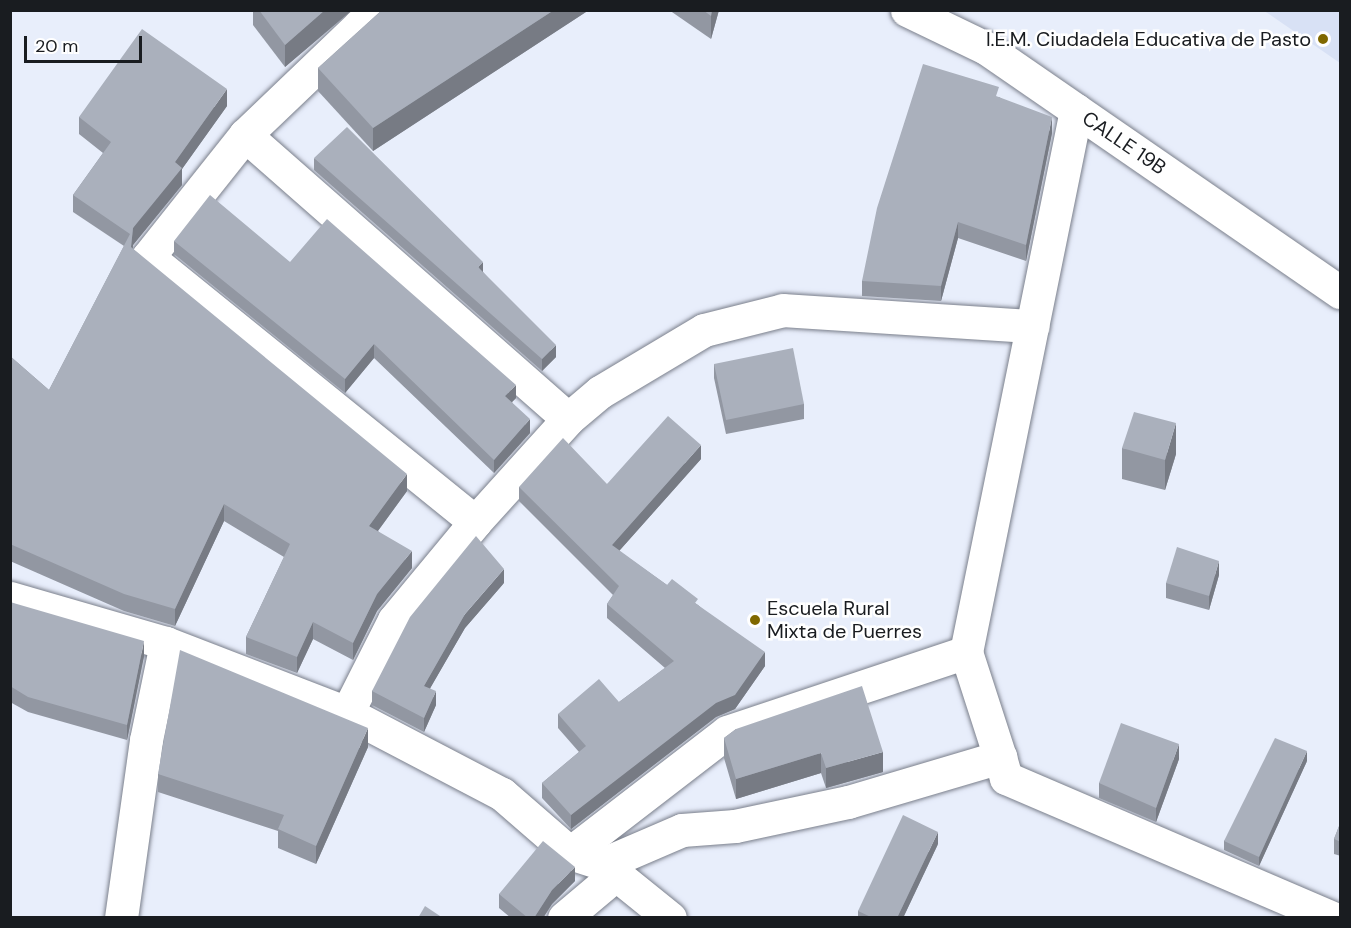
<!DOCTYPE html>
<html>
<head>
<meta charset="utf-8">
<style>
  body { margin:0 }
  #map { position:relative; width:1351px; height:928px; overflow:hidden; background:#e8eefb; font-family:"DM Sans",sans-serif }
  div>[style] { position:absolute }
  .built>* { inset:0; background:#d8e1f5 }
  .roads { filter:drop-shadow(0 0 2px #7a7f8b) drop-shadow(0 0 2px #7a7f8b) }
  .minor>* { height:33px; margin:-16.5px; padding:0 16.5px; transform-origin:16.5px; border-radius:16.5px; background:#fff }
  .wall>* { inset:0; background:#9297a2 }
  .shaded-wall>* { inset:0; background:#777b84 }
  .building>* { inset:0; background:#aab0bc }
  .dots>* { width:16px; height:16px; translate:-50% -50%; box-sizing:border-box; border:3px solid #fff; border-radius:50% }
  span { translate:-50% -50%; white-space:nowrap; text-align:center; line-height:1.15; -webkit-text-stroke:5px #fff; paint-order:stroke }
  .poi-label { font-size:20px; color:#191c20 }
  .right { translate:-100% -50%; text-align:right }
  .left { translate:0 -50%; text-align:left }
  .street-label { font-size:20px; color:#191c20 }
  .frame { position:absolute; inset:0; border:12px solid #191c20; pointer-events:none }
  .scale { position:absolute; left:24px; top:36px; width:118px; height:27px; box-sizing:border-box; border:3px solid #191c20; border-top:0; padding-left:8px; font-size:18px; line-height:21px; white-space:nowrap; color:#191c20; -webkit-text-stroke:4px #fff; paint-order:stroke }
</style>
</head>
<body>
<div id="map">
  <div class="built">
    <div style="clip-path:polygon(1264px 11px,1340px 11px,1340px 63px,1269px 14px)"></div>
  </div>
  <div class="roads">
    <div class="minor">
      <div style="left:382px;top:10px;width:27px;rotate:146deg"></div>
      <div style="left:360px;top:25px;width:159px;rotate:136.3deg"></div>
      <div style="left:245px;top:135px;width:156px;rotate:128.5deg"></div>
      <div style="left:148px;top:257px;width:421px;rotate:39deg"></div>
      <div style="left:907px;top:10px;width:88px;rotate:25.7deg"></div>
      <div style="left:986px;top:48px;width:430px;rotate:34.6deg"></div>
      <div style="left:1076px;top:110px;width:553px;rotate:101.47deg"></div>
      <div style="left:966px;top:652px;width:110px;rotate:72.1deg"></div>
      <div style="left:1000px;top:757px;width:22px;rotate:74deg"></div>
      <div style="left:1006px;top:778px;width:355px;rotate:23.2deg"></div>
      <div style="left:245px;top:135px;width:430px;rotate:41.3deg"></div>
      <div style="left:10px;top:598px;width:162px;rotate:16.1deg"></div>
      <div style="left:166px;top:643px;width:194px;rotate:21.1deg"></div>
      <div style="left:347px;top:713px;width:175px;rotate:27.6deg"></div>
      <div style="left:502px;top:794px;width:90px;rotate:40.9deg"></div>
      <div style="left:570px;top:853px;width:35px;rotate:18deg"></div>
      <div style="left:603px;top:864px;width:86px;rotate:38.9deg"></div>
      <div style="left:347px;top:713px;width:104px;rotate:-63.2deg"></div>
      <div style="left:394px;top:620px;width:127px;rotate:-50.4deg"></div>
      <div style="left:475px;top:522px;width:139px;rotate:-47.9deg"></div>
      <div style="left:568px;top:419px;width:42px;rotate:-40.2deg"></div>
      <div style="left:600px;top:392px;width:121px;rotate:-30.8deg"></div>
      <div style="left:704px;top:330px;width:81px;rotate:-14.2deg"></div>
      <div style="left:783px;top:310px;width:250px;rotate:3.7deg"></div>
      <div style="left:570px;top:853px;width:198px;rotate:-37.6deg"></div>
      <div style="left:727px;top:732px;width:252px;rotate:-18.5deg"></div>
      <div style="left:603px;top:864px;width:86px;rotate:-23.3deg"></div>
      <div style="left:682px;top:830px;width:53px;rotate:-4.3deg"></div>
      <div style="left:735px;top:826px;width:116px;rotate:-12deg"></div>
      <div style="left:848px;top:802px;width:159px;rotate:-16.5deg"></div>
      <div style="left:121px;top:918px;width:180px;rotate:-82deg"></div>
      <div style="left:146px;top:740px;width:99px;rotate:-78.3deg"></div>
      <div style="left:564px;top:918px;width:67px;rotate:-40.1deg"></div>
    </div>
  </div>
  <div class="wall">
    <div style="clip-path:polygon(253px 10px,352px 10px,285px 67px,253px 25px)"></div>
    <div style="clip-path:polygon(382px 10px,589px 10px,373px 151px,318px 91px,318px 68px)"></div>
    <div style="clip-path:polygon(669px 10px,719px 10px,711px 39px)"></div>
    <div style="clip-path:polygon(999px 97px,1052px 133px,1026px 261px,958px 238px,941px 301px,862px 296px,862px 281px)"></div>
    <div style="clip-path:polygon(227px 106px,182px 169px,182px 185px,133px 245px,133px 249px,407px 491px,378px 531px,412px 568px,377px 611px,353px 660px,313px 639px,297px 673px,246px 654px,246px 637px,284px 557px,224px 521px,175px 626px,124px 611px,10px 561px,10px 356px,49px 390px,124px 246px,73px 212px,73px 195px,103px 153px,79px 134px,79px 117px)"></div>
    <div style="clip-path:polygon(314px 158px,483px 272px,556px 357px,542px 371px,314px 170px)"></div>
    <div style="clip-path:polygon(174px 241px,290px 262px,516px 398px,512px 402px,530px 433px,494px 473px,374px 358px,345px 393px,174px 254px)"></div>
    <div style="clip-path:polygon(714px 364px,804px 404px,804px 419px,726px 434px,714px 378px)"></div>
    <div style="clip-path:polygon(1122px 448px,1176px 454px,1165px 490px,1122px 479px)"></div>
    <div style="clip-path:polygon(701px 459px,619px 551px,667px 585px,698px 605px,765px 666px,735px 709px,716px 717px,571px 829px,542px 798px,542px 783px,579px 752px,558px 728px,558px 714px,619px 702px,665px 668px,607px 618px,607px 604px,613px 595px,519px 501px,519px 487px,607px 484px)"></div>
    <div style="clip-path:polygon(1219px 575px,1209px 610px,1166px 598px,1166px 583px)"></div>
    <div style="clip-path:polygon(504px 583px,465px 628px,430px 688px,436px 705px,424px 732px,372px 705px,372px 691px)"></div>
    <div style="clip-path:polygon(10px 602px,144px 656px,127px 740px,28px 712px,10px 702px)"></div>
    <div style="clip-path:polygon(736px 729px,883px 772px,826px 788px,821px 773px,736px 799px,724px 758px,724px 738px)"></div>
    <div style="clip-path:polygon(368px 747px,316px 864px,278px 848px,278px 831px,158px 792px,158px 774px)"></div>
    <div style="clip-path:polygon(1179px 759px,1156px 822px,1099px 798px,1099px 783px)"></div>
    <div style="clip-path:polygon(1307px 761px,1259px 866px,1224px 850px,1224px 841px)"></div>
    <div style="clip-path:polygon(1341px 821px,1341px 856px,1334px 854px,1334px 839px)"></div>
    <div style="clip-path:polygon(938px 844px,903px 918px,858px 918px,858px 911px)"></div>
    <div style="clip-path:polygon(575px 881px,552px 904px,543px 918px,511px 918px,499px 908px,499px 894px)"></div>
  </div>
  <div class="shaded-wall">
    <div style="clip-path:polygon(325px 10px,352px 10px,285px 67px,285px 45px)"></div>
    <div style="clip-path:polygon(554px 10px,589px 10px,373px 151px,373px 128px)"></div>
    <div style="clip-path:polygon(712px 10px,719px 10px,711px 39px,711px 16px)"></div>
    <div style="clip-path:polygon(227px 89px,227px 106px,182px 169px,182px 185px,133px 245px,131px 264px,131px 247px,133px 228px,175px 162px)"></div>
    <div style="clip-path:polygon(1052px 117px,1052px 133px,1026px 261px,1026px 245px)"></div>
    <div style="clip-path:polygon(958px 222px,958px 238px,941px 301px,941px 286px)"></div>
    <div style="clip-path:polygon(483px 262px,483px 275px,478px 267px)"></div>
    <div style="clip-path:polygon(374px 344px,374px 358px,345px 393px,345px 379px)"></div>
    <div style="clip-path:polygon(556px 345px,556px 357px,542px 371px,542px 359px)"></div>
    <div style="clip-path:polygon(516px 385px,516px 398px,505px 409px,505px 396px)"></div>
    <div style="clip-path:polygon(530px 419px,530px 433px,494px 473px,494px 460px)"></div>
    <div style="clip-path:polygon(1176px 423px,1176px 454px,1165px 490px,1165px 460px)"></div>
    <div style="clip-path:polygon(701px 445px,701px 459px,612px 559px,612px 545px)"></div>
    <div style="clip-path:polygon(407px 474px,407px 491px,369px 543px,369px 526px)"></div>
    <div style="clip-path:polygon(224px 504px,224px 521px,175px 626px,175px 609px)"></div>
    <div style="clip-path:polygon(412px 551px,412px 568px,377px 611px,353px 660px,353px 643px,377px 594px)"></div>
    <div style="clip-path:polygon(1219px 561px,1219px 575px,1209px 610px,1209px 596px)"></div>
    <div style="clip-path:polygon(504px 569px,504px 583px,465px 628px,424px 699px,424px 686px,465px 614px)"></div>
    <div style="clip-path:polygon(313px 622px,313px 639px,297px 673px,297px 657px)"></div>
    <div style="clip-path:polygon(144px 641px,144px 656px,127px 740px,127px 725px)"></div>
    <div style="clip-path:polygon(765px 652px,765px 666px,735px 709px,716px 717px,571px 829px,571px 815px)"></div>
    <div style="clip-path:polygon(436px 691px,436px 705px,424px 732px,424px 718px)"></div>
    <div style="clip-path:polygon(368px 728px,368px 747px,316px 864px,316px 846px)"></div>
    <div style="clip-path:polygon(1179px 744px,1179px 759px,1156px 822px,1156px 808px)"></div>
    <div style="clip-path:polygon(1307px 751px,1307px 761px,1259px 866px,1259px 857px)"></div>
    <div style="clip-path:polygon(883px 752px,883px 772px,826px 788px,826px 768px)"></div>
    <div style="clip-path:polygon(821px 753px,821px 773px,736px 799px,736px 779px)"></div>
    <div style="clip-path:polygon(938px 832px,938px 844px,903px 918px,897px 918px)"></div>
    <div style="clip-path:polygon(575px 867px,575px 881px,552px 904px,543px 918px,534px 918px,552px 890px)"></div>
  </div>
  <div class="building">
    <div style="clip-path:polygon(259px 10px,325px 10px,285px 45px)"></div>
    <div style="clip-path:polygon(382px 10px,554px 10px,373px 128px,318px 68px)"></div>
    <div style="clip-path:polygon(703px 10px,712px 10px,711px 16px)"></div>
    <div style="clip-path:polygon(142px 29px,227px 89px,175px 162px,182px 168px,133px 228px,131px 247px,407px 474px,369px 526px,412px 551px,377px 594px,353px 643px,313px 622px,297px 657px,246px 637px,290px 544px,224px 504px,175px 609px,124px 594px,10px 544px,10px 356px,49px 390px,130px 234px,73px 195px,111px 142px,79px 117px)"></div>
    <div style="clip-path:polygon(923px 64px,999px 87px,996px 96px,1052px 117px,1026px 245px,958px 222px,941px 286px,862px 281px,877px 208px)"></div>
    <div style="clip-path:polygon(347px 127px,483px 262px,478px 267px,556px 345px,542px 359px,314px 158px)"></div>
    <div style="clip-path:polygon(210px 195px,290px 262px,327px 219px,516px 385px,505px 396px,530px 419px,494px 460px,374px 344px,345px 379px,174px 241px)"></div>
    <div style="clip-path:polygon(793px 348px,804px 404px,726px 420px,714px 364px)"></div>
    <div style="clip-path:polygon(1134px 412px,1176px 423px,1165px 460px,1122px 448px)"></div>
    <div style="clip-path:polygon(668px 416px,701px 445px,612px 545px,667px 585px,672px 579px,698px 599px,695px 603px,765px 652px,735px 695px,716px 703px,571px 815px,542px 783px,586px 746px,558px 714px,599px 679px,619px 702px,674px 661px,607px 604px,619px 586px,519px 487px,563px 438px,607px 484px)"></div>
    <div style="clip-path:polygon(476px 536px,504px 569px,465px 614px,424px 686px,436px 691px,424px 718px,372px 691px,410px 617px)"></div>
    <div style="clip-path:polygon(1177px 547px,1219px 561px,1209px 596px,1166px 583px)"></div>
    <div style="clip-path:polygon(10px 602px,144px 641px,127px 725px,28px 697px,10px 686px)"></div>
    <div style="clip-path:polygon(180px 650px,368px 728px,316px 846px,278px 829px,284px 815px,158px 774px)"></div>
    <div style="clip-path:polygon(862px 686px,883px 752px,826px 768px,821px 753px,736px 779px,724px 738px,736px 729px)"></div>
    <div style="clip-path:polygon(1121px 723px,1179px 744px,1156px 808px,1099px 783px)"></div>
    <div style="clip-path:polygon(1275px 738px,1307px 751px,1259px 857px,1224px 841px)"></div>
    <div style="clip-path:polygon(903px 815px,938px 832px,897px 918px,873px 918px,858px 911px)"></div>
    <div style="clip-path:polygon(1341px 821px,1341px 842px,1334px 839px)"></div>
    <div style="clip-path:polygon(543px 841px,575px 867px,552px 890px,534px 918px,528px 918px,499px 894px)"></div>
    <div style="clip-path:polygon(425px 906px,443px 918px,418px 918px)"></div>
  </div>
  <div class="dots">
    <div style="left:1323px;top:39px;background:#806800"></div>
    <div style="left:755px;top:620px;background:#806800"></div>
  </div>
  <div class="poi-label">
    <span class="right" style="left:1311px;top:39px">I.E.M. Ciudadela Educativa de Pasto</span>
    <span class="left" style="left:767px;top:620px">Escuela Rural<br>Mixta de Puerres</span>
  </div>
  <div class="street-label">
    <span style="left:1124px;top:143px;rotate:34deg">CALLE 19B</span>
  </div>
  <div class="frame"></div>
  <div class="scale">20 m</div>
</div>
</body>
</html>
